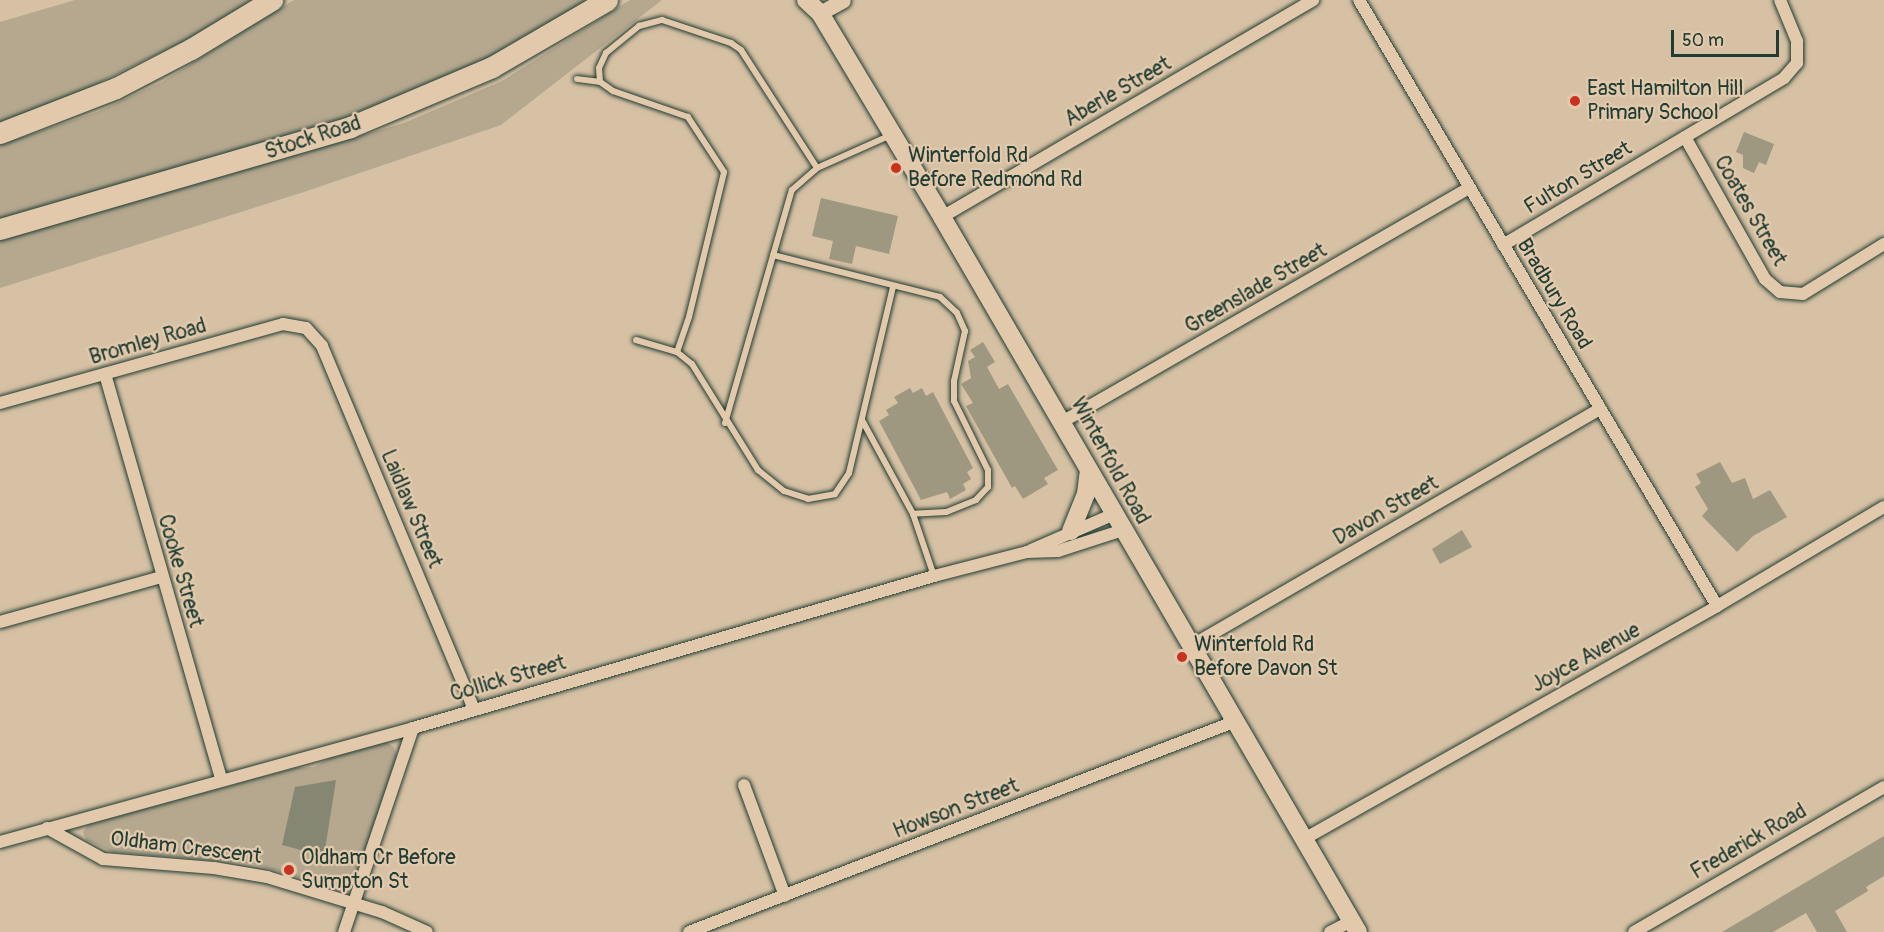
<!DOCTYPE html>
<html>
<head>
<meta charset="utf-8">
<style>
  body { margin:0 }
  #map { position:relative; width:1884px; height:932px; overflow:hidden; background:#d7c1a4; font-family:Pangolin,sans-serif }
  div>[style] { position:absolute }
  .green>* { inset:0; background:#b5a88f }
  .water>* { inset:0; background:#868773 }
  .building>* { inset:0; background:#9e9881 }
  .roads { filter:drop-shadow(0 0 2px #1f3d34) drop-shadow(0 0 2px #1f3d34) }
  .service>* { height:6px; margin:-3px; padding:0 3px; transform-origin:3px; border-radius:3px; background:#e3c9ab }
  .minor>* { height:12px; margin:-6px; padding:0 6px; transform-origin:6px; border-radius:6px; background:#e3c9ab }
  .tertiary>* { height:15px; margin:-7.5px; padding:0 7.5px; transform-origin:7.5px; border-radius:7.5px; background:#e3c9ab }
  .secondary>* { height:18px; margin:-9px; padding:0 9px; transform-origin:9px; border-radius:9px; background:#e3c9ab }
  .trunk>* { height:21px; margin:-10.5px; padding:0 10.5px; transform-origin:10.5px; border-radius:10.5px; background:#e3c9ab }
  .dots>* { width:16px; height:16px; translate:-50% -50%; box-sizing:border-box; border:3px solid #e3c9ab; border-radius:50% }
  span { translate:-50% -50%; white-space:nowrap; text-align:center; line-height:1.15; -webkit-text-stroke:4.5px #e3c9ab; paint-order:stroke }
  .poi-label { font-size:21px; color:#1f3d34 }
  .left { translate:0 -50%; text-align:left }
  .street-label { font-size:21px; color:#1f3d34 }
  .scale { position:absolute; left:1671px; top:30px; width:108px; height:27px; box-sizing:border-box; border:3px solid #1f3d34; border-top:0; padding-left:8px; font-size:18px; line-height:21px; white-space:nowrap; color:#1f3d34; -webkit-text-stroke:4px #e3c9ab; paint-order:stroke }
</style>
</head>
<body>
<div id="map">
  <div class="green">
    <div style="clip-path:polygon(75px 0,252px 0,188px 39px,88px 88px,0 123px,0 22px)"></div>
    <div style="clip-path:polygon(294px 0,591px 0,461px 73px,316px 129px,0 219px,0 145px,97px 112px,162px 82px)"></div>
    <div style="clip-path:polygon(630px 0,662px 0,501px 125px,304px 192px,0 288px,0 240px,404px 123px,502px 81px)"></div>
    <div style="clip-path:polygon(386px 742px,394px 747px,397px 757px,356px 877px,338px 889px,253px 864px,113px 852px,86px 840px,83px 832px,89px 824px,295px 768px,314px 767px,337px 754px)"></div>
  </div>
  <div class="water">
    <div style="clip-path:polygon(336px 780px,324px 856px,282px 845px,295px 787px)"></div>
  </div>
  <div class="building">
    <div style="clip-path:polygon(1744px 132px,1774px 144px,1766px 165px,1759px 162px,1754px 173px,1743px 168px,1743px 155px,1736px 152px)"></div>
    <div style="clip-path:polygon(821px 198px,898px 216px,889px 254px,856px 246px,852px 264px,829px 259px,833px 241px,812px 236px)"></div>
    <div style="clip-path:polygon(983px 342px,995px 362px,987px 367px,999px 389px,1008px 384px,1058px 470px,1044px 478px,1048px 484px,1023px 499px,1015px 486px,1012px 488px,966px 406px,973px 403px,961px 384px,971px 378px,968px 361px,975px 357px,970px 350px)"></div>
    <div style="clip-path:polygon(910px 388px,913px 393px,922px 388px,926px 396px,933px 392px,973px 468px,967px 472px,971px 479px,963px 484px,966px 490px,950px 499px,947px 492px,921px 500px,879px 421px,889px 415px,886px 410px,898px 403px,894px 397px)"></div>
    <div style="clip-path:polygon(1720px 462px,1732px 483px,1745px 478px,1753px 499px,1770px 490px,1787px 517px,1753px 536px,1737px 552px,1702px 516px,1708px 509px,1695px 487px,1701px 483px,1696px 474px)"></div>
    <div style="clip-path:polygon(1462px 530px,1472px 547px,1440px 564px,1432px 549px)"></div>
    <div style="clip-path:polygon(1884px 836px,1884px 876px,1866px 887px,1868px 891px,1835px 911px,1847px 932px,1817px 932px,1806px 913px,1773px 932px,1722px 932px)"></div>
  </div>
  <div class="roads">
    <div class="service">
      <div style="left:577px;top:79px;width:23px;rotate:7deg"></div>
      <div style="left:773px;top:255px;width:172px;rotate:14.1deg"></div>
      <div style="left:940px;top:297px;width:23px;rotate:43deg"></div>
      <div style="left:957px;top:313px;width:20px;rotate:66deg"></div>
      <div style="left:965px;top:331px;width:51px;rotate:102.4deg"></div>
      <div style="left:954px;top:381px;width:20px;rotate:90deg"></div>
      <div style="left:954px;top:401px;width:77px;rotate:63.8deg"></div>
      <div style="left:988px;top:470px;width:17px;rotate:90deg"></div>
      <div style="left:988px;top:487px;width:18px;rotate:133deg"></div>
      <div style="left:976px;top:500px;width:32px;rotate:158deg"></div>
      <div style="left:946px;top:512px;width:33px;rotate:177deg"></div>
      <div style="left:636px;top:340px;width:43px;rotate:16.3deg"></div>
      <div style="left:677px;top:352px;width:19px;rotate:39deg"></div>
      <div style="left:692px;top:364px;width:125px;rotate:58.1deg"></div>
      <div style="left:758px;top:470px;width:33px;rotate:39deg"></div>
      <div style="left:784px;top:491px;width:25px;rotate:18deg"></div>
      <div style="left:808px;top:499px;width:27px;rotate:-10deg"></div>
      <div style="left:835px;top:494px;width:25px;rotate:-56deg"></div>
      <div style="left:849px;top:473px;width:191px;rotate:-76.7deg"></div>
      <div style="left:677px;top:352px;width:37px;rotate:-71deg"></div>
      <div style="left:689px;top:317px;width:149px;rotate:-76.4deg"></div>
      <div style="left:724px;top:172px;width:66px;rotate:-123.2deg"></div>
      <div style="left:688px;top:117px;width:79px;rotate:-160.9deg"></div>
      <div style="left:613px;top:91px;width:16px;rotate:-145deg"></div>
      <div style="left:600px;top:82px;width:14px;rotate:-94deg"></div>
      <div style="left:599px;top:68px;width:17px;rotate:-65deg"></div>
      <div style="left:606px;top:53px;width:43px;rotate:-39.3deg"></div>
      <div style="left:639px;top:26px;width:24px;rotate:-15deg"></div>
      <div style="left:662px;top:20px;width:73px;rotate:18.4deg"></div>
      <div style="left:731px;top:43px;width:12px;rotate:35deg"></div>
      <div style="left:741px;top:50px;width:140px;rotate:57.2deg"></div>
      <div style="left:862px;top:420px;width:107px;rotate:61.5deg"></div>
      <div style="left:913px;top:514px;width:65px;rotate:71.3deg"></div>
      <div style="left:725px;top:423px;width:242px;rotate:-74deg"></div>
      <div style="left:792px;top:190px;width:33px;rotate:-41deg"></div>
      <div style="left:817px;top:168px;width:81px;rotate:-24deg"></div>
    </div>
    <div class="minor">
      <div style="left:1359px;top:0;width:704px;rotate:59.43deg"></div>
      <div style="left:1685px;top:137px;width:163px;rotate:60.6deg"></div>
      <div style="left:1765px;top:279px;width:20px;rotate:41deg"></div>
      <div style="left:1780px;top:292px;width:23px;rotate:5deg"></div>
      <div style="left:1803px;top:294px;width:95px;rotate:-31.7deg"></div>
      <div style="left:942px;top:217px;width:430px;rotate:-30.3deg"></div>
      <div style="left:1503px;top:245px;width:327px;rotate:-30.7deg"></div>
      <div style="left:1784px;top:78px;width:20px;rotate:-49deg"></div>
      <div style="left:1797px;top:63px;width:22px;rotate:-90deg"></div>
      <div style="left:1797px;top:41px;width:44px;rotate:-112.5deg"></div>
      <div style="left:105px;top:374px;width:421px;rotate:74deg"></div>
      <div style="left:0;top:403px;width:294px;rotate:-15.6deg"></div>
      <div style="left:283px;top:324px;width:23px;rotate:10deg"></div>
      <div style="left:306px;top:328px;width:24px;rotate:48deg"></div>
      <div style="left:322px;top:346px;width:394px;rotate:67.3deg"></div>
      <div style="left:1062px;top:422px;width:468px;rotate:-29.9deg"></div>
      <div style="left:1031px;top:550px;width:90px;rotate:-23.4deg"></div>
      <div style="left:0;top:622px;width:167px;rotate:-15.6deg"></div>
      <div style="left:1191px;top:646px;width:473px;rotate:-30.1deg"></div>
      <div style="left:744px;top:785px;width:118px;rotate:69.7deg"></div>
      <div style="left:47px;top:828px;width:64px;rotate:29deg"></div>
      <div style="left:103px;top:859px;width:111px;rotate:4.6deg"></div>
      <div style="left:214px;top:868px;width:54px;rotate:9.6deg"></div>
      <div style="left:267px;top:877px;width:120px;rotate:16.9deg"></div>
      <div style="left:382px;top:912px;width:49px;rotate:24deg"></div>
      <div style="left:1304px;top:839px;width:474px;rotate:-29.4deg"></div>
      <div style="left:1717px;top:606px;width:194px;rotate:-30.7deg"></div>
      <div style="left:0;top:842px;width:428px;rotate:-15.4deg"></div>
      <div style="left:413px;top:728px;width:543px;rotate:-16.26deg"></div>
      <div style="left:934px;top:576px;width:96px;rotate:-14.5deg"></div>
      <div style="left:1027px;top:552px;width:31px;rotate:-2deg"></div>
      <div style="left:1058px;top:551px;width:68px;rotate:-17.9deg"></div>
      <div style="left:344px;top:932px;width:215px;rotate:-71.3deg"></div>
      <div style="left:689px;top:932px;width:586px;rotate:-21.09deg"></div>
      <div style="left:1330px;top:932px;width:25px;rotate:-27deg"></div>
      <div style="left:1634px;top:932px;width:289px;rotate:-30.1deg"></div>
    </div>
    <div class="tertiary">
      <div style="left:820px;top:13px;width:26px;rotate:-29deg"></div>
    </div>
    <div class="secondary">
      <div style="left:806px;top:0;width:19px;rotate:43deg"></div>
      <div style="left:820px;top:13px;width:238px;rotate:59.1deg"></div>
      <div style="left:942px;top:217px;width:827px;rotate:59.81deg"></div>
      <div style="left:1071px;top:531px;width:40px;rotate:-68deg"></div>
      <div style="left:1086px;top:494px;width:24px;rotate:-83deg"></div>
    </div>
    <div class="trunk">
      <div style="left:0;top:133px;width:124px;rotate:-21.2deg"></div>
      <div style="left:116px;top:88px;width:85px;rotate:-27.5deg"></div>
      <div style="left:191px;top:49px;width:95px;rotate:-31.2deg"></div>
      <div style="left:0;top:229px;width:365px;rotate:-16.2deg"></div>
      <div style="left:350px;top:127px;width:154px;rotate:-22.9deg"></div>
      <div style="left:492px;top:67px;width:133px;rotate:-30.2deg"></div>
    </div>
  </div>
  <div class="dots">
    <div style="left:1575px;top:101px;background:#c8321e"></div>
    <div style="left:896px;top:168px;background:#c8321e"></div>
    <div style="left:1182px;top:657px;background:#c8321e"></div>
    <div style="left:289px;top:870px;background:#c8321e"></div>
  </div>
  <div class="poi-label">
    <span class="left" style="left:1587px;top:101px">East Hamilton Hill<br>Primary School</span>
    <span class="left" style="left:908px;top:168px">Winterfold Rd<br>Before Redmond Rd</span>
    <span class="left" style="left:1194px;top:657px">Winterfold Rd<br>Before Davon St</span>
    <span class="left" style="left:301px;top:870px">Oldham Cr Before<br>Sumpton St</span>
  </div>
  <div class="street-label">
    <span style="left:1118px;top:92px;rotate:-30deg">Aberle Street</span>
    <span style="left:313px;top:138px;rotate:-18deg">Stock Road</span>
    <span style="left:1578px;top:178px;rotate:-31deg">Fulton Street</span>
    <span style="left:1750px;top:211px;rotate:60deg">Coates Street</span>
    <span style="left:1256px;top:289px;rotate:-30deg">Greenslade Street</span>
    <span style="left:1554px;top:294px;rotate:59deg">Bradbury Road</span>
    <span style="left:148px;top:342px;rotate:-16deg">Bromley Road</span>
    <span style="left:1110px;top:461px;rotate:61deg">Winterfold Road</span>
    <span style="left:411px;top:509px;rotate:67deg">Laidlaw Street</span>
    <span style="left:1386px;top:511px;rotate:-30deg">Davon Street</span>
    <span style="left:180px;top:571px;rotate:74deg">Cooke Street</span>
    <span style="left:1586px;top:658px;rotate:-29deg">Joyce Avenue</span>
    <span style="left:508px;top:679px;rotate:-16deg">Collick Street</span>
    <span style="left:956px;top:809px;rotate:-21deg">Howson Street</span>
    <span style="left:1749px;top:842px;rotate:-30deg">Frederick Road</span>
    <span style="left:186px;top:848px;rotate:7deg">Oldham Crescent</span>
  </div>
  <div class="scale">50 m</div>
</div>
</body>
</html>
